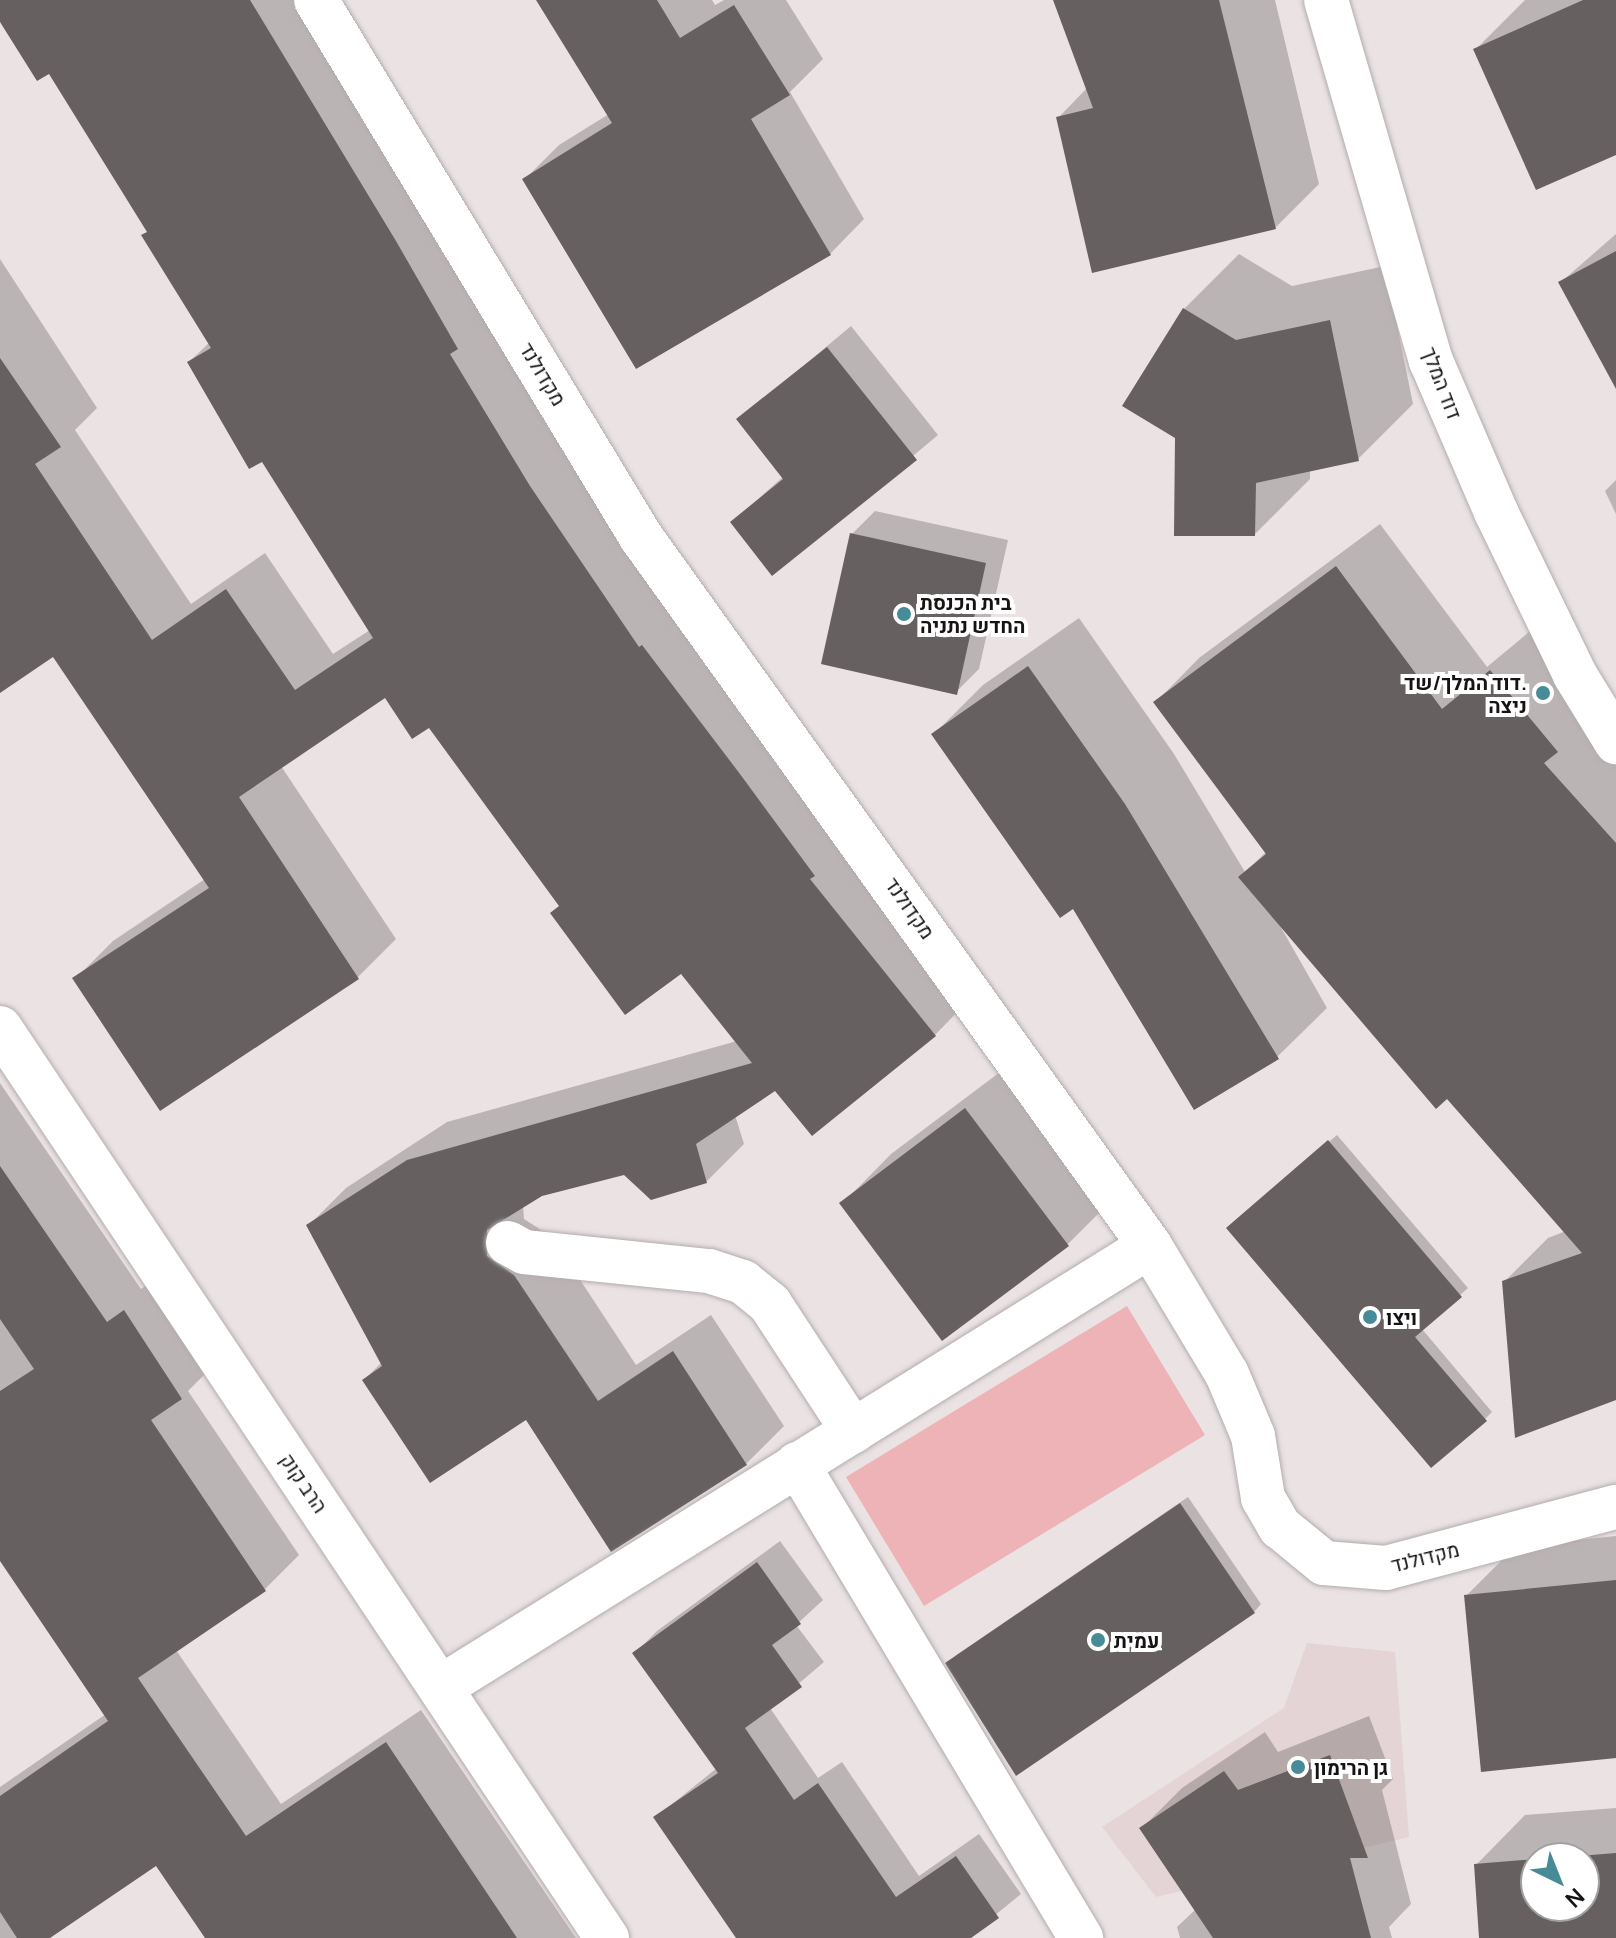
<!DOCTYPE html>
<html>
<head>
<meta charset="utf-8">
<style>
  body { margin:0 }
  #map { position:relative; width:1616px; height:1938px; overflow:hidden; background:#eae2e3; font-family:Manrope,Heebo,sans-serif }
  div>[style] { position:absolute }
  .built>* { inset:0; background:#e4d4d5 }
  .green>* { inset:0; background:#eeb3b7 }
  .shadow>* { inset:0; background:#0003 }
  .building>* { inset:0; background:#666060 }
  .roads { filter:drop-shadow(0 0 2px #b3acac) drop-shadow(0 0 2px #b3acac) }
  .minor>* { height:44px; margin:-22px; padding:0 22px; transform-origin:22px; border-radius:22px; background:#fff }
  .dots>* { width:22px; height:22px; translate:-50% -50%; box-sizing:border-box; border:4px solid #fff; border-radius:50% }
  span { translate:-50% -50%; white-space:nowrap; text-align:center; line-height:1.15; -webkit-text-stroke:8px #fff; paint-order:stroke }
  .street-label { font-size:20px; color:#161313 }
  .poi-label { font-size:20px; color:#161313; font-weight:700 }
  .left { translate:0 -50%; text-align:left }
  .right { translate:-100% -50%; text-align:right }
  .north { position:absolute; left:1520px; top:1842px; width:80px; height:80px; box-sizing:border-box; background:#fff; border:2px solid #a2a1a1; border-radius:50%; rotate:137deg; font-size:22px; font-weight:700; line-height:32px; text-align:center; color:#161313 }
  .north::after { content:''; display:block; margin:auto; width:28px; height:36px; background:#468b97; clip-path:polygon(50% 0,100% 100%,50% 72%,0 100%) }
</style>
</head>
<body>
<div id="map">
  <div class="built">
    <div style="clip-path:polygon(1307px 1643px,1395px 1652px,1409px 1837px,1156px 1897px,1102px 1827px,1284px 1708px)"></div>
  </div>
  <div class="green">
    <div style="clip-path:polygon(1127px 1306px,1205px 1435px,924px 1606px,846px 1477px)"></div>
  </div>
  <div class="shadow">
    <div style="clip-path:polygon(0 0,310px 0,972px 997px,935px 1035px,776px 1088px,735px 1115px,744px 1144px,706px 1182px,624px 1173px,541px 1194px,523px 1205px,524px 1219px,552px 1237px,636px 1365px,711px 1315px,784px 1426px,746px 1464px,364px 1380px,382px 1362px,308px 1226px,346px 1188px,447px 1122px,737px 1041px,681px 971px,561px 905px,429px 725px,386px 695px,281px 766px,396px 939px,358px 977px,161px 1108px,75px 979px,113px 941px,205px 879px,53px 655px,0 690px,0 259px,97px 408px,75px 430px,191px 604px,265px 553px,333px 654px,370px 630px,263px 459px,189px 362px,210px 342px,149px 231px,50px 71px,0 19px)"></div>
    <div style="clip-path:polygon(538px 0,712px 0,715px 5px,724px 0,786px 0,823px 59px,790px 92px,864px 219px,830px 254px,525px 179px,559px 145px,609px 114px)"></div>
    <div style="clip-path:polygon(1055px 0,1275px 0,1319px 184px,1275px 228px,1058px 118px,1087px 88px)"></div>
    <div style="clip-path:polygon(1525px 0,1616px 0,1616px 153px,1476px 49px)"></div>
    <div style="clip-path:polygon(1616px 234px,1616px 385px,1561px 282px)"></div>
    <div style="clip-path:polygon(1239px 254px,1292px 286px,1385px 266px,1413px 404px,1358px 459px,1310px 469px,1310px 479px,1255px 534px,1184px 309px)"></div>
    <div style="clip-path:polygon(851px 326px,938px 435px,773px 573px,732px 522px,784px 476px,739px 420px)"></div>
    <div style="clip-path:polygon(1616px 480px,1616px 514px,1605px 491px)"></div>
    <div style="clip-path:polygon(875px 511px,1008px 540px,979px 669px,956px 692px,852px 534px)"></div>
    <div style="clip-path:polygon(1380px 524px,1487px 667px,1535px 627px,1616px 751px,1616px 1398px,1504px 1282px,1548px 1238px,1566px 1231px,1447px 1096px,1275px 917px,1327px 1008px,1277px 1057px,1074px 906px,933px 735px,983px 685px,1079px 618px,1174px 754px,1245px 872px,1267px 851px,1156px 702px,1199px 658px)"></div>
    <div style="clip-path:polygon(1016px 1060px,1117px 1195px,1068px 1244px,842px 1204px,891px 1154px)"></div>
    <div style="clip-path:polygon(0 1083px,141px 1289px,158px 1278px,215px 1364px,188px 1391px,299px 1555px,265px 1589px,176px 1650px,281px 1804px,421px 1710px,576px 1938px,208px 1938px,157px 1863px,47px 1938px,0 1938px,0 1787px,106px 1714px,0 1557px)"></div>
    <div style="clip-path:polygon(1337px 1135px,1468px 1288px,1422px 1329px,1492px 1412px,1485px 1419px,1236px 1221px)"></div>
    <div style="clip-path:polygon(1188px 1497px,1261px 1604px,1254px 1612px,955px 1656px)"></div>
    <div style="clip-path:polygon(1616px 1536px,1616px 1756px,1466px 1596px,1516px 1546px)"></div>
    <div style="clip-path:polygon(780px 1541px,823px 1600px,796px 1625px,824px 1662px,770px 1708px,818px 1778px,842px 1762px,919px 1876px,979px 1834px,1021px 1894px,967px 1938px,740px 1938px,656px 1817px,717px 1768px,635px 1653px,657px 1631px)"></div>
    <div style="clip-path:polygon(1369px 1716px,1393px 1779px,1382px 1790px,1411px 1904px,1389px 1927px,1392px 1938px,1180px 1938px,1177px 1927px,1196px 1909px,1142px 1828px,1182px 1788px,1265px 1732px,1278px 1752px)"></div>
    <div style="clip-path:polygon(evenodd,1616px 1808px,1616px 1938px,1481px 1938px,1476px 1865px,1525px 1815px,1616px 1808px,1536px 1858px,1584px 1858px,1584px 1906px,1536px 1906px,1536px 1858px)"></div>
  </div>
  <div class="building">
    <div style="clip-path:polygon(0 0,250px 0,396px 241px,458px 349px,450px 354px,530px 486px,639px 647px,642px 645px,740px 774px,815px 876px,810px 879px,936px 1036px,812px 1136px,775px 1091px,696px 1144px,707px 1183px,651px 1200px,624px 1175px,542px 1196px,487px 1230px,487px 1256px,514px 1275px,598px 1401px,673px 1351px,747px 1465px,611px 1552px,526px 1420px,430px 1483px,362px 1380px,382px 1366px,306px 1225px,407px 1160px,752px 1063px,681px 974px,625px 1015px,550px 913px,559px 906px,429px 728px,412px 739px,385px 698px,239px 797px,359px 979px,160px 1111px,72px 978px,209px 888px,53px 657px,0 693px,0 358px,61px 447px,35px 464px,152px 640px,226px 589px,295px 690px,373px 638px,262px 462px,249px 469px,187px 362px,211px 348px,141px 235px,147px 232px,49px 74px,37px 81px,0 22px)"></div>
    <div style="clip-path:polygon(536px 0,657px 0,680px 38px,734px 5px,790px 95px,751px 119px,831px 255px,636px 369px,522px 179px,612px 123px)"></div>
    <div style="clip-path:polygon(1053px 0,1219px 0,1276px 229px,1092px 273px,1056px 117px,1093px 108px)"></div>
    <div style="clip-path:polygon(1583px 0,1616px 0,1616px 155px,1536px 190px,1473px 49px)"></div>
    <div style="clip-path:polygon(1616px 251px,1616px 389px,1558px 282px)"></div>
    <div style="clip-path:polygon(1183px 308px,1236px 340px,1330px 320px,1359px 461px,1256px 483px,1255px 536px,1174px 536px,1175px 438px,1122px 406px)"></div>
    <div style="clip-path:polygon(827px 347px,917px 460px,772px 576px,730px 522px,783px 479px,736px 419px)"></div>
    <div style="clip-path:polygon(850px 533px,986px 563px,957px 695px,821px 664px)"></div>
    <div style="clip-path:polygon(1336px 566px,1442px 709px,1490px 670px,1558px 752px,1544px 763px,1616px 843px,1616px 1400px,1515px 1438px,1502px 1281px,1582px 1253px,1447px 1099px,1436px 1109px,1238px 877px,1266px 854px,1153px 702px)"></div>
    <div style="clip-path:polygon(1028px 666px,1125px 804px,1279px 1059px,1194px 1110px,1073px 909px,1060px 918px,931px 734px)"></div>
    <div style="clip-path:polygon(965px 1108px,1069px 1246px,942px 1341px,839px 1203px)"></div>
    <div style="clip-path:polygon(1328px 1140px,1462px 1297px,1415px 1337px,1487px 1421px,1431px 1468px,1226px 1228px)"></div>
    <div style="clip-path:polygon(0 1166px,107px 1322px,124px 1310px,182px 1399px,151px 1420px,266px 1591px,138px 1678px,246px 1836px,386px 1742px,517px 1938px,205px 1938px,156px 1866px,50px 1938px,17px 1938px,0 1912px,0 1796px,108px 1721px,0 1561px,0 1391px,34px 1369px,0 1319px)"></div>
    <div style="clip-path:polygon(1180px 1503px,1255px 1613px,1016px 1776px,945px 1663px)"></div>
    <div style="clip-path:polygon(757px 1562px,801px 1624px,772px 1645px,802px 1687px,745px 1728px,794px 1800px,818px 1783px,896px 1897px,956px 1856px,999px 1918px,971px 1938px,736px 1938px,653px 1817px,718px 1773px,632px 1653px)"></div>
    <div style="clip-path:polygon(1616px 1580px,1616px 1758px,1481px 1772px,1464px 1595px)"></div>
    <div style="clip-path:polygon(1330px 1755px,1368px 1858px,1350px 1858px,1371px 1938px,1213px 1938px,1139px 1828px,1224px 1771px,1238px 1790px)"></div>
    <div style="clip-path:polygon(1616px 1853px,1616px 1938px,1479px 1938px,1474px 1864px,1536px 1859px,1536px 1906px,1584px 1906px,1584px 1858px,1553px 1858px)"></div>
  </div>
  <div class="roads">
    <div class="minor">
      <div style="left:316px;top:0;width:628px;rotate:58.82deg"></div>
      <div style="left:641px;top:537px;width:873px;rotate:54.32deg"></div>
      <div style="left:1150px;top:1246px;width:149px;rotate:59deg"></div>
      <div style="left:1227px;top:1374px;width:67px;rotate:67.2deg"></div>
      <div style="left:1253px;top:1436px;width:63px;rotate:80.8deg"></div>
      <div style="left:1263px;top:1498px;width:34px;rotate:60deg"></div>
      <div style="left:1280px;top:1527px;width:57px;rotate:39.3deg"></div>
      <div style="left:1324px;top:1563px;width:62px;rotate:4.6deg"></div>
      <div style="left:1386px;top:1568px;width:238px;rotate:-14.9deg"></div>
      <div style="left:1326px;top:0;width:376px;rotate:73.8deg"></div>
      <div style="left:1431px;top:361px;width:164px;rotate:66.7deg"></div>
      <div style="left:1496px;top:512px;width:181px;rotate:64.1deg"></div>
      <div style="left:1575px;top:675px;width:79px;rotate:58.5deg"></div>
      <div style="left:0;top:1028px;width:1094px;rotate:56.3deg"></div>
      <div style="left:508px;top:1243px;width:18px;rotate:29deg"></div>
      <div style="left:524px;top:1252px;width:186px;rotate:5.9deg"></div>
      <div style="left:709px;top:1271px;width:36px;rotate:18deg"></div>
      <div style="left:743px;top:1282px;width:35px;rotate:39deg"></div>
      <div style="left:770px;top:1304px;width:152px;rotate:56.8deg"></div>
      <div style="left:797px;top:1464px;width:553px;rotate:59.07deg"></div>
      <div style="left:441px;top:1687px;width:835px;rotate:-31.88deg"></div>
    </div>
  </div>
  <div class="dots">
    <div style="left:904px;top:614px;background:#468b97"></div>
    <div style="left:1543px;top:693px;background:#468b97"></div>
    <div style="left:1370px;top:1317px;background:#468b97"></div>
    <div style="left:1098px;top:1640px;background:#468b97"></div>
    <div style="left:1298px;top:1767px;background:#468b97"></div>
  </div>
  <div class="street-label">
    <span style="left:543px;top:374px;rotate:59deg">מקדולנד</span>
    <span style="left:1442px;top:383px;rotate:69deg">דוד המלך</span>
    <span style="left:910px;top:908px;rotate:55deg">מקדולנד</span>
    <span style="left:304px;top:1483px;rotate:56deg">הרב קוק</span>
    <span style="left:1425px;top:1557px;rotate:-14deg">מקדולנד</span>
  </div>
  <div class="poi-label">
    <span class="left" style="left:920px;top:614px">בית הכנסת<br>החדש נתניה</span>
    <span class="right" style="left:1527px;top:694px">דוד המלך/שד.<br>ניצה</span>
    <span class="left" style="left:1386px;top:1317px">ויצו</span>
    <span class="left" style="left:1114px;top:1640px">עמית</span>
    <span class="left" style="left:1314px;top:1767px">גן הרימון</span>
  </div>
  <div class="north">N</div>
</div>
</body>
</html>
